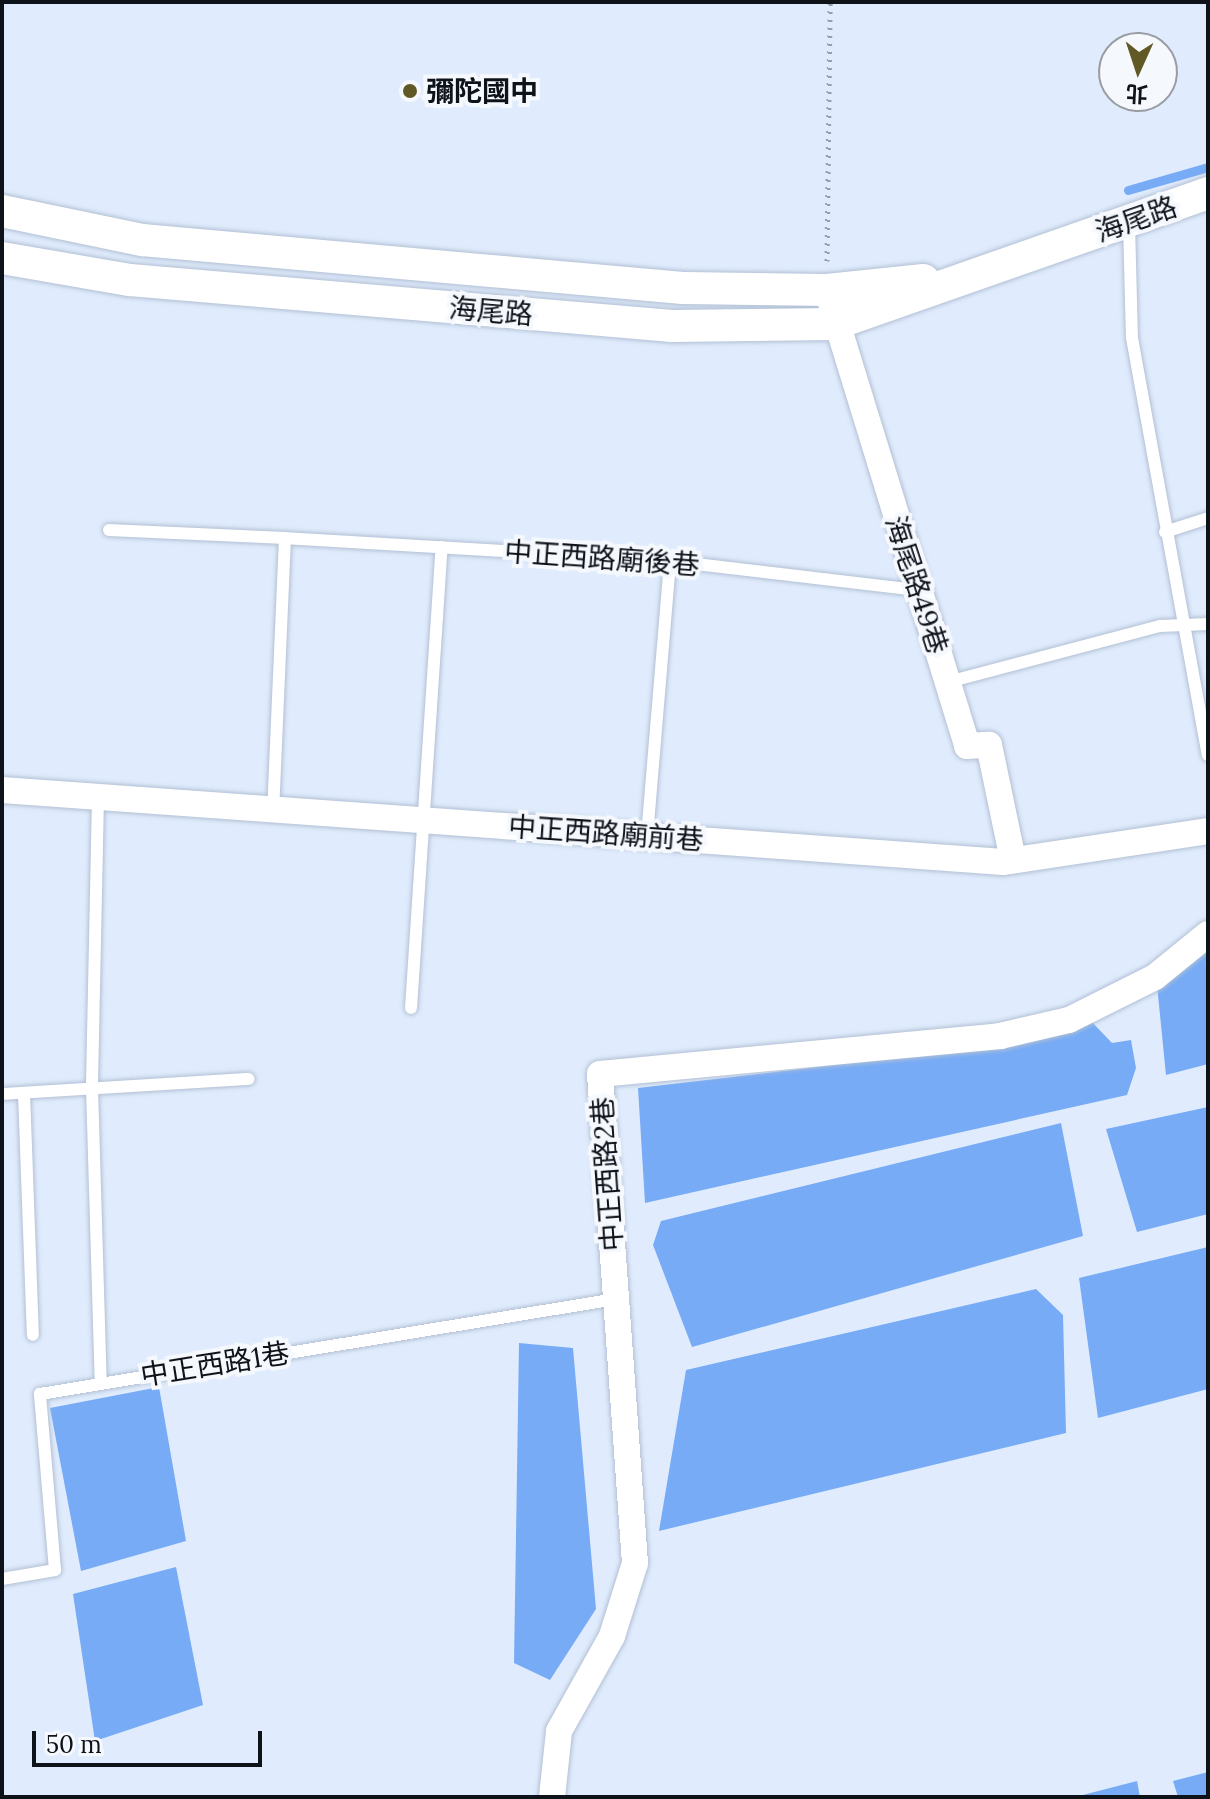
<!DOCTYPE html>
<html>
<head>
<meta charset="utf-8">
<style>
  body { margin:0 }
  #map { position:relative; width:1210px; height:1799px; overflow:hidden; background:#e0ecfd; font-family:Lora,"Noto Sans TC",serif }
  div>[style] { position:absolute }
  .water>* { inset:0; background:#77abf6 }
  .stream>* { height:9px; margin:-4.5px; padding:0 4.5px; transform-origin:4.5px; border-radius:4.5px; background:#77abf6 }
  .path>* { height:5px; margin-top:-2.5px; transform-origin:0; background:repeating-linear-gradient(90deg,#969fac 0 2px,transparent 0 8px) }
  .roads { filter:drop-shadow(0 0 2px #b2c0d4) drop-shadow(0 0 2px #b2c0d4) }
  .service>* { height:12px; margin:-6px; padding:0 6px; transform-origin:6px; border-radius:6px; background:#fff }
  .minor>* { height:26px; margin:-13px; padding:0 13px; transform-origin:13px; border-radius:13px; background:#fff }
  .tertiary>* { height:32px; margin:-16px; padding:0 16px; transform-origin:16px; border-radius:16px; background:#fff }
  .dots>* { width:22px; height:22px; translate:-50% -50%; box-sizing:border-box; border:4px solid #f5f8fd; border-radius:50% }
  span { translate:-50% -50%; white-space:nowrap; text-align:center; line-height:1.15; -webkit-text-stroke:8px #f5f8fd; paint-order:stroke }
  .poi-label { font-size:28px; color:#0e1219; font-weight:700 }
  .left { translate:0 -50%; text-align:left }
  .street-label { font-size:28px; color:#0e1219 }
  .frame { position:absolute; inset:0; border:4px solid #0e1219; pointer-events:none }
  .north { position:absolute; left:1098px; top:32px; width:80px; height:80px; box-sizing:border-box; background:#f5f8fd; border:2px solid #999ca2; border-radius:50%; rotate:183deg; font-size:22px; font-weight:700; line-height:32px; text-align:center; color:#0e1219 }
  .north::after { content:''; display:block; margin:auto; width:28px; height:36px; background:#605825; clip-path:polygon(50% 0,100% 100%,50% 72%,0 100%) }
  .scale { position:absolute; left:32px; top:1731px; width:230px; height:36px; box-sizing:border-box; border:4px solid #0e1219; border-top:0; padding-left:10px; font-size:24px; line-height:28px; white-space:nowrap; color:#0e1219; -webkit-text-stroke:6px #f5f8fd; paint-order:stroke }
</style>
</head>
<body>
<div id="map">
  <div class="water">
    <div style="clip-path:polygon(1208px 941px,1208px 1064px,1166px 1075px,1157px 985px)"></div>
    <div style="clip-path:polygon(1088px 1018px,1112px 1043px,1131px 1040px,1136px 1068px,1127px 1095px,645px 1203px,638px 1088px,962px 1050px)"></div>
    <div style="clip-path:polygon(1208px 1107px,1208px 1214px,1137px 1232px,1106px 1129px)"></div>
    <div style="clip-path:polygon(1061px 1123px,1083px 1236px,692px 1347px,653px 1245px,661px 1221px)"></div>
    <div style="clip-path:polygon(1208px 1247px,1208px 1389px,1098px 1418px,1079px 1278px)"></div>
    <div style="clip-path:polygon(1036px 1289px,1063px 1315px,1066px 1433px,659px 1531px,686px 1370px)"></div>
    <div style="clip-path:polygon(519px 1343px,573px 1348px,596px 1609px,550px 1680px,514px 1663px)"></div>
    <div style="clip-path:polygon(159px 1387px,186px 1541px,81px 1571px,50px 1408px)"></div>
    <div style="clip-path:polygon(176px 1567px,203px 1705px,95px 1741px,73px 1594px)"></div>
    <div style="clip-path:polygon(1208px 1772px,1208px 1797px,1178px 1797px,1173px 1781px)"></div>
    <div style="clip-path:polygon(1137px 1781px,1140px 1797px,1075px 1797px)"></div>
  </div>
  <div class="stream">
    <div style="left:1128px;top:190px;width:83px;rotate:-16deg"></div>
  </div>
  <div class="path">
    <div style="left:827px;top:261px;width:259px;rotate:-89.3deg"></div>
  </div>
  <div class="roads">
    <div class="service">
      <div style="left:1129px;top:225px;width:113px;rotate:88.5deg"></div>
      <div style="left:1132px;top:338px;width:424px;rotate:79.7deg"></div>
      <div style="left:109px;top:530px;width:176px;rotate:2.6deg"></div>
      <div style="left:285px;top:538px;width:271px;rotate:92.5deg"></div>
      <div style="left:1165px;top:532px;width:45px;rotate:-18deg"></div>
      <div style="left:285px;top:538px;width:386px;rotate:3.4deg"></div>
      <div style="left:670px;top:561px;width:250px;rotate:6.7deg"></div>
      <div style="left:948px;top:682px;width:219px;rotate:-14.8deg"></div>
      <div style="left:1160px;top:626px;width:48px;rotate:-2.4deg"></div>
      <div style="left:98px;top:797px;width:291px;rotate:91.2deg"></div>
      <div style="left:92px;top:1088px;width:295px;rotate:88.3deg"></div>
      <div style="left:647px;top:836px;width:276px;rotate:-85.2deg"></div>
      <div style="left:411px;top:1008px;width:462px;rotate:-86.2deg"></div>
      <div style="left:24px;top:1093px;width:242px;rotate:87.9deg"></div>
      <div style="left:2px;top:1094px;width:247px;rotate:-3.5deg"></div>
      <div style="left:2px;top:1579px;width:54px;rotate:-9.6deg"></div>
      <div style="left:55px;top:1570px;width:177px;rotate:-94.9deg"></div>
      <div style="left:40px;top:1394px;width:584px;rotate:-9.37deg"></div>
    </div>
    <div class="minor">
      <div style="left:827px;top:290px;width:477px;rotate:72.9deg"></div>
      <div style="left:967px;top:746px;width:22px;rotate:-3deg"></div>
      <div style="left:989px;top:745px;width:117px;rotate:78.2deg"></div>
      <div style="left:2px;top:790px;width:1004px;rotate:4.11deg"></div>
      <div style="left:1003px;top:862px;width:207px;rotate:-8.6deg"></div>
      <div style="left:552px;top:1797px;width:66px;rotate:-83.9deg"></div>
      <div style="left:559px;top:1731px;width:109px;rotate:-60.8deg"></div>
      <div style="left:612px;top:1636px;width:77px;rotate:-72.5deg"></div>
      <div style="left:635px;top:1563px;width:490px;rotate:-94.1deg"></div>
      <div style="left:600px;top:1074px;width:402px;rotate:-5.4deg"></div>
      <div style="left:1000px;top:1036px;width:71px;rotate:-13.1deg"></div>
      <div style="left:1069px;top:1020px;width:96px;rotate:-26.6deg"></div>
      <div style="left:1155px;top:977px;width:68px;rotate:-39.1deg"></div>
    </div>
    <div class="tertiary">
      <div style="left:2px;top:211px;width:143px;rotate:11.7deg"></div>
      <div style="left:142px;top:240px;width:543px;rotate:5.07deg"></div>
      <div style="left:683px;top:288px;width:144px;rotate:0.8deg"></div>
      <div style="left:827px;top:290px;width:97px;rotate:-5.9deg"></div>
      <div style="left:2px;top:258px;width:130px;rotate:9.8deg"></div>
      <div style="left:130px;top:280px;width:544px;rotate:4.85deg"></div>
      <div style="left:672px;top:326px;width:162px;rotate:-0.7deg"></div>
      <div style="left:834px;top:324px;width:396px;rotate:-19.3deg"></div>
    </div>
  </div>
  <div class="dots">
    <div style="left:410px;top:91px;background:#605825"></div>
  </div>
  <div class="poi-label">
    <span class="left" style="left:426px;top:91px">彌陀國中</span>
  </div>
  <div class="street-label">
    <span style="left:1136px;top:219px;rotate:-19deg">海尾路</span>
    <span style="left:491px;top:311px;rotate:5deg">海尾路</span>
    <span style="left:602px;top:558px;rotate:4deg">中正西路廟後巷</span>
    <span style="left:917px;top:585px;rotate:72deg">海尾路49巷</span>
    <span style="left:606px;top:833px;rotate:4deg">中正西路廟前巷</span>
    <span style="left:607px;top:1174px;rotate:-94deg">中正西路2巷</span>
    <span style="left:215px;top:1364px;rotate:-9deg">中正西路1巷</span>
  </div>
  <div class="frame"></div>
  <div class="north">北</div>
  <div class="scale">50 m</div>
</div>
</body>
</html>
